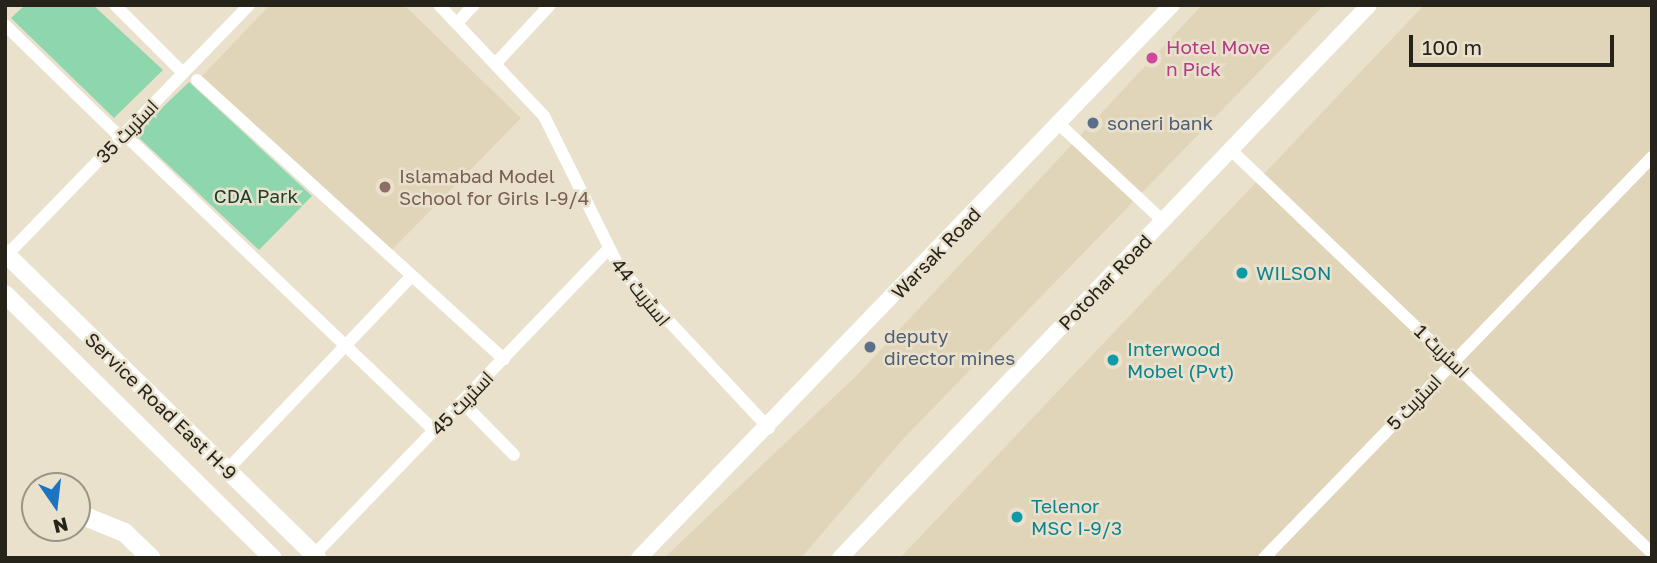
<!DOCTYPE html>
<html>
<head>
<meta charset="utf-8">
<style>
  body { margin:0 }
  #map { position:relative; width:1657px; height:563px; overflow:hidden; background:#e9e1cc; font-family:"Golos Text",Cairo,sans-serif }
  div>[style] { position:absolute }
  .built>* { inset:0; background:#e1d5b9 }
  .green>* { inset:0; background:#8dd6ae }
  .minor>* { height:12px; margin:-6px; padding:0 6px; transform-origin:6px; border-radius:6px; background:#fff }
  .tertiary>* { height:16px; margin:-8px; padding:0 8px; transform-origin:8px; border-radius:8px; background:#fff }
  .secondary>* { height:18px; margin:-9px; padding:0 9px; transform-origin:9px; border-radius:9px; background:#fff }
  .primary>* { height:19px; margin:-9.5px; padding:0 9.5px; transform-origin:9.5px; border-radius:9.5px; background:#fff }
  .dots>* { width:19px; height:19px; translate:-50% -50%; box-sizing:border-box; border:4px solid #e9e1cc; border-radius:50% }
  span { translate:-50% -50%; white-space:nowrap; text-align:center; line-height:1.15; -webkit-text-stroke:5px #e9e1cc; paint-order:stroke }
  .hotel-label { font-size:19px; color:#b23c85 }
  .left { translate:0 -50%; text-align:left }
  .service-label { font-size:19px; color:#4e5e75 }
  .street-label { font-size:19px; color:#26231b }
  .education-label { font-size:19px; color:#785e54 }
  .park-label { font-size:19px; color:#163f2b }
  .culture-label { font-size:19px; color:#0d838f }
  .frame { position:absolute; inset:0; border:7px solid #26231b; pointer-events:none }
  .north { position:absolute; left:21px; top:472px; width:70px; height:70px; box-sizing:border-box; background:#e9e1cc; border:2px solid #9b9585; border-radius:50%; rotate:166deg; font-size:19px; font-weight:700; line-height:28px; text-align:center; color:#26231b }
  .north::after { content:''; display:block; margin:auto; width:24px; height:32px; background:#1c73c1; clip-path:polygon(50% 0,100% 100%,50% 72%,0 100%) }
  .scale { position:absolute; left:1409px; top:35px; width:205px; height:32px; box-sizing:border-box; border:4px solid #26231b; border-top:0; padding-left:9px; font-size:21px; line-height:24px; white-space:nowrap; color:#26231b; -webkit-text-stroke:5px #e9e1cc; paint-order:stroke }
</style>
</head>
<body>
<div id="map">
  <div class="built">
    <div style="clip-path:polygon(270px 5px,404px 5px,521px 118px,387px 255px,201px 77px)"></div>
    <div style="clip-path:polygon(1202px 5px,1324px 5px,903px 439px,801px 558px,664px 558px,856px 376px)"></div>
    <div style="clip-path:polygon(1424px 5px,1652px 5px,1652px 558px,900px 558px)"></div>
  </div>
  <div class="green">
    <div style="clip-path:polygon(25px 5px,93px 5px,163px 70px,114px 118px,11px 18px)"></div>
    <div style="clip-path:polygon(189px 82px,312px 196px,259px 250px,135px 134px)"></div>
  </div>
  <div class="minor">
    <div style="left:115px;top:5px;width:96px;rotate:45deg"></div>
    <div style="left:439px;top:5px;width:153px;rotate:46.6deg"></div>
    <div style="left:544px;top:116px;width:171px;rotate:63.6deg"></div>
    <div style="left:620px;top:269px;width:218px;rotate:46.9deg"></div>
    <div style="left:457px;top:23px;width:25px;rotate:-47deg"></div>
    <div style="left:5px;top:25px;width:162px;rotate:44.2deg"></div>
    <div style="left:497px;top:62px;width:78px;rotate:-47.1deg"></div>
    <div style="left:197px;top:80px;width:415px;rotate:42.3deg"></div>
    <div style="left:1059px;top:124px;width:144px;rotate:43deg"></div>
    <div style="left:124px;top:134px;width:430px;rotate:43.7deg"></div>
    <div style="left:1232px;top:151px;width:581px;rotate:43.75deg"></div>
    <div style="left:5px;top:257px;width:351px;rotate:-45.9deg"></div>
    <div style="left:462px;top:402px;width:74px;rotate:45.5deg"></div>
    <div style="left:227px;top:470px;width:267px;rotate:-46.4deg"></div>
    <div style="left:314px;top:555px;width:424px;rotate:-46.1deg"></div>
    <div style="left:1264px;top:558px;width:558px;rotate:-45.94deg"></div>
  </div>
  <div class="tertiary">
    <div style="left:639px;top:558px;width:768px;rotate:-46.06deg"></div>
    <div style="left:840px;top:558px;width:765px;rotate:-46.27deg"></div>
  </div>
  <div class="secondary">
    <div style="left:5px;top:253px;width:436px;rotate:44.3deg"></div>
    <div style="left:5px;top:294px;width:376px;rotate:44.6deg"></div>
  </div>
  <div class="primary">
    <div style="left:77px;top:513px;width:51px;rotate:22deg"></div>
    <div style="left:124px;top:532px;width:37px;rotate:44deg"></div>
    <div style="left:312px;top:558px;width:4px;rotate:-56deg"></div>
  </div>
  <div class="dots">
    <div style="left:1152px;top:58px;background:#d1479c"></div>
    <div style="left:1093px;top:123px;background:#5c6f8a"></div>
    <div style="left:385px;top:187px;background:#8d6e63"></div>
    <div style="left:1242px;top:273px;background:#0f9aa8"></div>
    <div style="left:870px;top:347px;background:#5c6f8a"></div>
    <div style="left:1113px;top:360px;background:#0f9aa8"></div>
    <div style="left:1017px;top:517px;background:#0f9aa8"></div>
  </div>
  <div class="hotel-label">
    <span class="left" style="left:1166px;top:58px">Hotel Move<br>n Pick</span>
  </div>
  <div class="service-label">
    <span class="left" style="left:1107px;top:123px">soneri bank</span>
    <span class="left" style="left:884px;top:347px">deputy<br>director mines</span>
  </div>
  <div class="street-label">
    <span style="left:127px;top:131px;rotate:-46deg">اسٹریٹ 35</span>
    <span style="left:936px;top:253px;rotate:-46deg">Warsak Road</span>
    <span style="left:1105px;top:282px;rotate:-46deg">Potohar Road</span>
    <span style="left:641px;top:292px;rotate:51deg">اسٹریٹ 44</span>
    <span style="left:1442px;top:351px;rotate:44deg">اسٹریٹ 1</span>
    <span style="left:1414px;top:402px;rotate:-46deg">اسٹریٹ 5</span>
    <span style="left:462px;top:403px;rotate:-46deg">اسٹریٹ 45</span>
    <span style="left:161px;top:406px;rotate:44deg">Service Road East H-9</span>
  </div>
  <div class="education-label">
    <span class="left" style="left:399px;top:187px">Islamabad Model<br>School for Girls I-9/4</span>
  </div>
  <div class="park-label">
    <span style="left:256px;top:196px">CDA Park</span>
  </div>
  <div class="culture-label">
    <span class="left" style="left:1256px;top:273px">WILSON</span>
    <span class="left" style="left:1127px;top:360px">Interwood<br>Mobel (Pvt)</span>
    <span class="left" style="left:1031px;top:517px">Telenor<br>MSC I-9/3</span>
  </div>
  <div class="frame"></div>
  <div class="north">N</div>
  <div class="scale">100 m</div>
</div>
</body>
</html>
